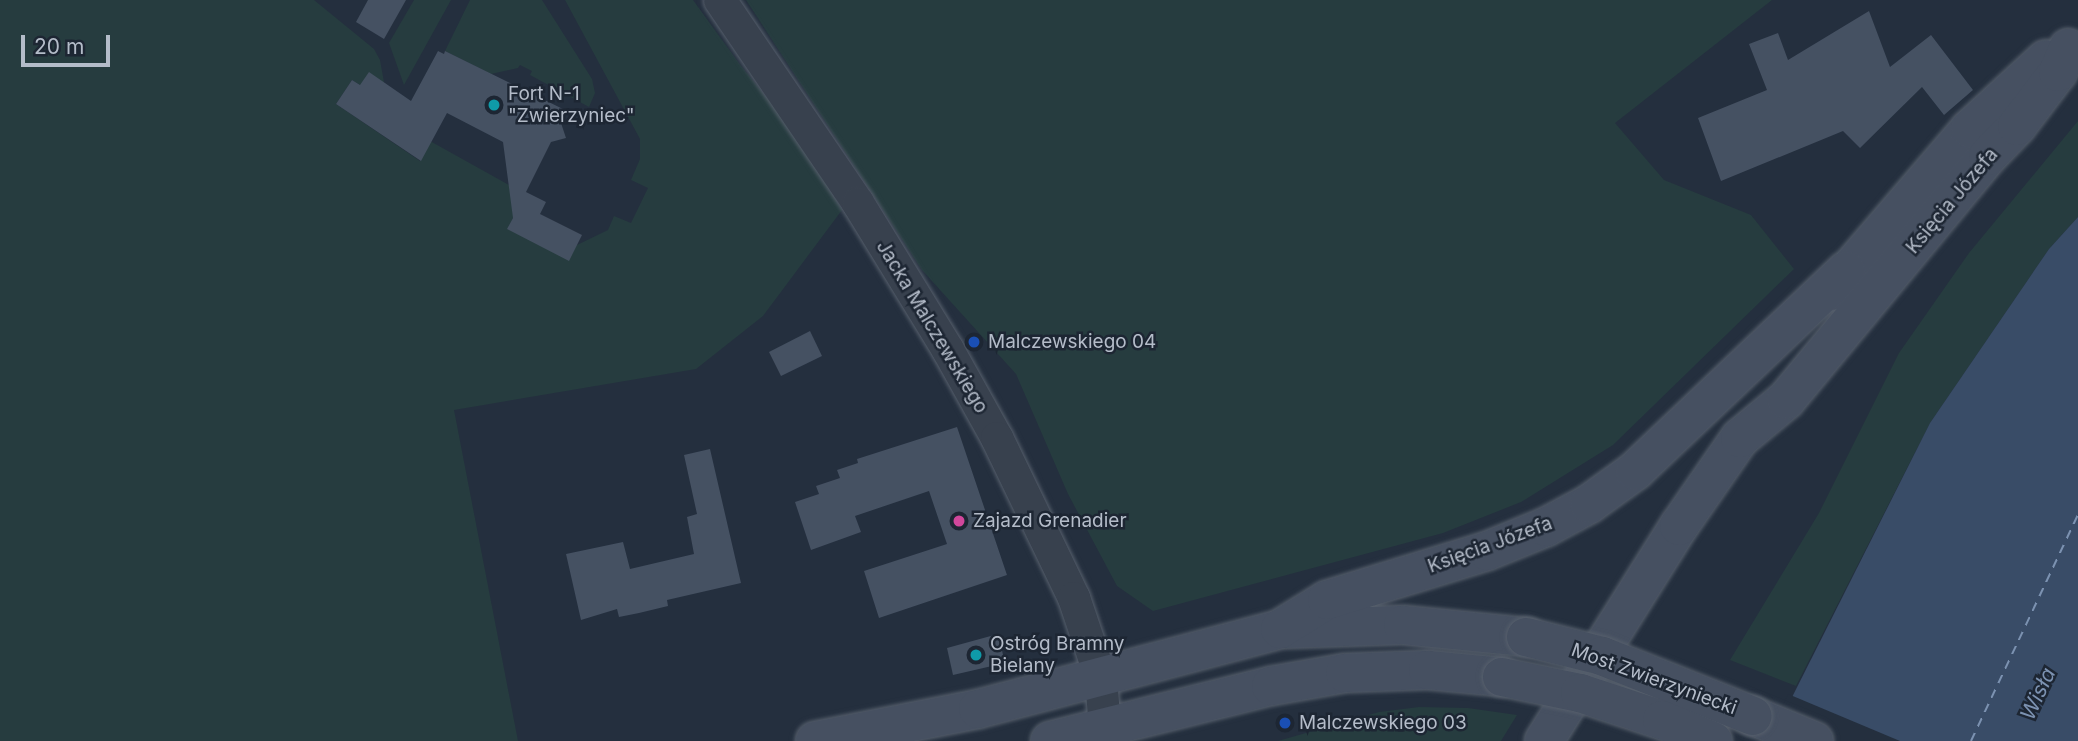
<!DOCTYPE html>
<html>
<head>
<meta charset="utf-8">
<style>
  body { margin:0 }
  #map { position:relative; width:2078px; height:741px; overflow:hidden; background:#242f3e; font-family:Inter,sans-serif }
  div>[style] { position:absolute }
  .green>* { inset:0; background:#263c3f }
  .water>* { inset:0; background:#394c67 }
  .pier>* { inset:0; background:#242f3e }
  .ferry>* { height:2px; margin-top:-1px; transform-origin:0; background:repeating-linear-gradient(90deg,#7c92b1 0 9px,transparent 0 16px) }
  .building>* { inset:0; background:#455162 }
  .roads { filter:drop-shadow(0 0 2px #565f6c) drop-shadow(0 0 2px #565f6c) }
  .street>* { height:32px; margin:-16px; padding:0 16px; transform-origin:16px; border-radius:16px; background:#38414e }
  .secondary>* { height:38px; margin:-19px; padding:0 19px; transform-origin:19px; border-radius:19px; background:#465061 }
  .bridges { filter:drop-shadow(0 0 2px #565f6c) drop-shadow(0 0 2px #565f6c) }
  .secondary-bridge>* { height:38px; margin:-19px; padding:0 19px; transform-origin:19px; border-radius:19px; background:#465061 }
  .dots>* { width:19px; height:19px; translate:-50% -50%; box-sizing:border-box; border:4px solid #1d2633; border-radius:50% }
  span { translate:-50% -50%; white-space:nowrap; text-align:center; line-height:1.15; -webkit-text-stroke:5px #1d2633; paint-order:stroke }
  .poi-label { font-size:19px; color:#b4bcc9 }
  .left { translate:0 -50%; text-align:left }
  .street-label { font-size:19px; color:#b4bcc9 }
  .water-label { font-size:21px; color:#7c92b1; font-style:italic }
  .scale { position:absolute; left:21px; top:35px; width:89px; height:32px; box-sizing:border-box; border:4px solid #b4bcc9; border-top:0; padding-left:9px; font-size:21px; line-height:24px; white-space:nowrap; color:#b4bcc9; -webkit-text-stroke:5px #1d2633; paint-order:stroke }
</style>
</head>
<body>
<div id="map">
  <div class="green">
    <div style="clip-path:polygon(0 0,314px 0,374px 49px,380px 60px,384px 82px,360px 85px,352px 80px,336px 104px,420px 161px,430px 141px,509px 185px,515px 214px,508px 229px,577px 245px,608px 230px,614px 216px,631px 223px,648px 188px,631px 180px,640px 159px,640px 139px,565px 0,693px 0,741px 66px,800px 138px,842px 210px,763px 316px,696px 369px,454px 410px,518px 741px,0 741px)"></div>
    <div style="clip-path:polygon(414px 0,451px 0,404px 85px,389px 43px)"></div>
    <div style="clip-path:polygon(470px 0,542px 0,592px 79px,595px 93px,589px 107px,530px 75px,532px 71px,520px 65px,518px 68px,491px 74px,445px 51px)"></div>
    <div style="clip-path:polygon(746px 0,1772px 0,1615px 123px,1664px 180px,1751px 215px,1794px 269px,1613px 445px,1521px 502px,1443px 533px,1153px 611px,1117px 586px,1068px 494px,1016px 374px,922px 270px)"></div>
    <div style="clip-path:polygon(2078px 121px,2078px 217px,2049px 249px,1930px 423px,1796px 686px,1730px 660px,1819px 513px,1899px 353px,1969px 253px)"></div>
    <div style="clip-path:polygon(1419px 707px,1468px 708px,1517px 715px,1501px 741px,1278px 741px,1379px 712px)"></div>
  </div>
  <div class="water">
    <div style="clip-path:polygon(2078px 217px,2078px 741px,1770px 741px,1930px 423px,2049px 249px)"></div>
  </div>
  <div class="pier">
    <div style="clip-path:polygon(1788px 694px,1900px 741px,1767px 741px)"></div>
  </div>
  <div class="ferry">
    <div style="left:1971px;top:741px;width:250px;rotate:-64.7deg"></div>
  </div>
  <div class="building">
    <div style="clip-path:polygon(368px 0,406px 0,384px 39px,356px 22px)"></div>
    <div style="clip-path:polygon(1869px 11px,1890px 67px,1931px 35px,1973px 90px,1944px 115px,1922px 87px,1860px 148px,1843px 131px,1721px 181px,1698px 118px,1767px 90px,1749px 44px,1778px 33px,1788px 60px)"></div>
    <div style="clip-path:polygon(438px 51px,444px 54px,445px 51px,567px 111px,561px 123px,566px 138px,551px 142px,526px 192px,546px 202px,540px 214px,582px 235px,569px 261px,507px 229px,513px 218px,503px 142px,447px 113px,421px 161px,336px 104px,352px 80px,360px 85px,369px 72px,411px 101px)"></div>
    <div style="clip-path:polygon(810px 331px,822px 356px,781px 376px,769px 352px)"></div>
    <div style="clip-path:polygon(957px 427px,1007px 575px,879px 618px,864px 571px,947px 544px,929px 491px,855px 516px,861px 532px,811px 550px,795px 502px,819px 494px,816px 486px,840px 478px,837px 470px,858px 463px,857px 459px)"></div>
    <div style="clip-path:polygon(710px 449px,741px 583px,667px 600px,668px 606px,639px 613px,619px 617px,617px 609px,581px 620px,566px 554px,623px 542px,630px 569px,694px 554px,687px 517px,697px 514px,684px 455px)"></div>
    <div style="clip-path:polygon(998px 634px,1005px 663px,953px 675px,947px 648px)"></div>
  </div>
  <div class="roads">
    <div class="street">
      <div style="left:720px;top:0;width:245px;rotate:55.8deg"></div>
      <div style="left:858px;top:203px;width:172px;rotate:58.5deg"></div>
      <div style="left:948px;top:350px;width:101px;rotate:60.9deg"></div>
      <div style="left:997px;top:438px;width:178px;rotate:64.3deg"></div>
      <div style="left:1074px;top:598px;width:84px;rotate:71.4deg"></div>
      <div style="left:1101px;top:678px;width:51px;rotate:85.5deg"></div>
    </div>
    <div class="secondary">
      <div style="left:1831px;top:291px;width:213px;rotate:-49.4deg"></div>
      <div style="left:1970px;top:129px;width:103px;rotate:-42.6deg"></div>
      <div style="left:1282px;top:629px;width:121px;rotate:-1.9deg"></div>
      <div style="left:1403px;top:625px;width:124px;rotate:5.6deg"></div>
      <div style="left:1753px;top:716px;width:66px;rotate:22.3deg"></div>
      <div style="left:815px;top:741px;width:166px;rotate:-11.1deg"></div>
      <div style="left:978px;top:709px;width:312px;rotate:-14.8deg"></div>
      <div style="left:1280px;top:629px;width:55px;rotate:-31.7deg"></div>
      <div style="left:1327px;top:600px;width:167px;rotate:-17deg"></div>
      <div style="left:1487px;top:551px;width:64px;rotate:-22.1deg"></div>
      <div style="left:1546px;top:527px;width:49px;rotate:-28.1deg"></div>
      <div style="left:1589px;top:504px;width:57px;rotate:-35.7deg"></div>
      <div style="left:1635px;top:471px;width:291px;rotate:-43.5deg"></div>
      <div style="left:1050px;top:741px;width:228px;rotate:-14deg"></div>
      <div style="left:1271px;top:686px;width:75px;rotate:-10deg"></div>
      <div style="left:1345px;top:673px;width:83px;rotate:-2.1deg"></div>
      <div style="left:1428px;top:670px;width:74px;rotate:5.4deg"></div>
      <div style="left:1544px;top:741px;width:254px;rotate:-57.9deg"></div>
      <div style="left:1679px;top:526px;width:107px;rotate:-55.3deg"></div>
      <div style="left:1740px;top:438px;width:60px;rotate:-39.6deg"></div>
      <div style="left:1786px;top:400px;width:317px;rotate:-50.4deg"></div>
      <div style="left:1988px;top:156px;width:42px;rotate:-46deg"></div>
      <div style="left:2017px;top:126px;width:68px;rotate:-52.8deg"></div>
      <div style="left:2058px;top:72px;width:26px;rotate:-67deg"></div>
    </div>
  </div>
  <div class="bridges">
    <div class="secondary-bridge">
      <div style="left:1526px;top:637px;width:78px;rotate:14deg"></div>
      <div style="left:1602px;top:656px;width:162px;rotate:21.7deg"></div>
      <div style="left:1502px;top:677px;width:80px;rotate:11.6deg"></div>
      <div style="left:1580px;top:693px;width:86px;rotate:18.2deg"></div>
      <div style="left:1662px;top:720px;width:55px;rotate:22.4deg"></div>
    </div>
  </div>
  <div class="dots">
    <div style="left:494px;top:105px;background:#0f9aa8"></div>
    <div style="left:974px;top:342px;background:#1a4fb4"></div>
    <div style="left:959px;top:521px;background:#d1479c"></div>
    <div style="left:976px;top:655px;background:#0f9aa8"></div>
    <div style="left:1285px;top:723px;background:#1a4fb4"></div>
  </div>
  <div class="poi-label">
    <span class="left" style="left:508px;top:105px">Fort N-1<br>"Zwierzyniec"</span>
    <span class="left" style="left:988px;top:342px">Malczewskiego 04</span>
    <span class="left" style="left:973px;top:521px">Zajazd Grenadier</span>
    <span class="left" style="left:990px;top:655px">Ostróg Bramny<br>Bielany</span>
    <span class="left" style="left:1299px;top:723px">Malczewskiego 03</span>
  </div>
  <div class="street-label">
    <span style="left:1952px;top:201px;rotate:-50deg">Księcia Józefa</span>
    <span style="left:932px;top:327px;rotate:59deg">Jacka Malczewskiego</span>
    <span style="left:1490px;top:545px;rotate:-20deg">Księcia Józefa</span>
    <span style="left:1654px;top:679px;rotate:20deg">Most Zwierzyniecki</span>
  </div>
  <div class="water-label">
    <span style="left:2038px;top:694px;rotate:-65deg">Wisła</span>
  </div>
  <div class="scale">20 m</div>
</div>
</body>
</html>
